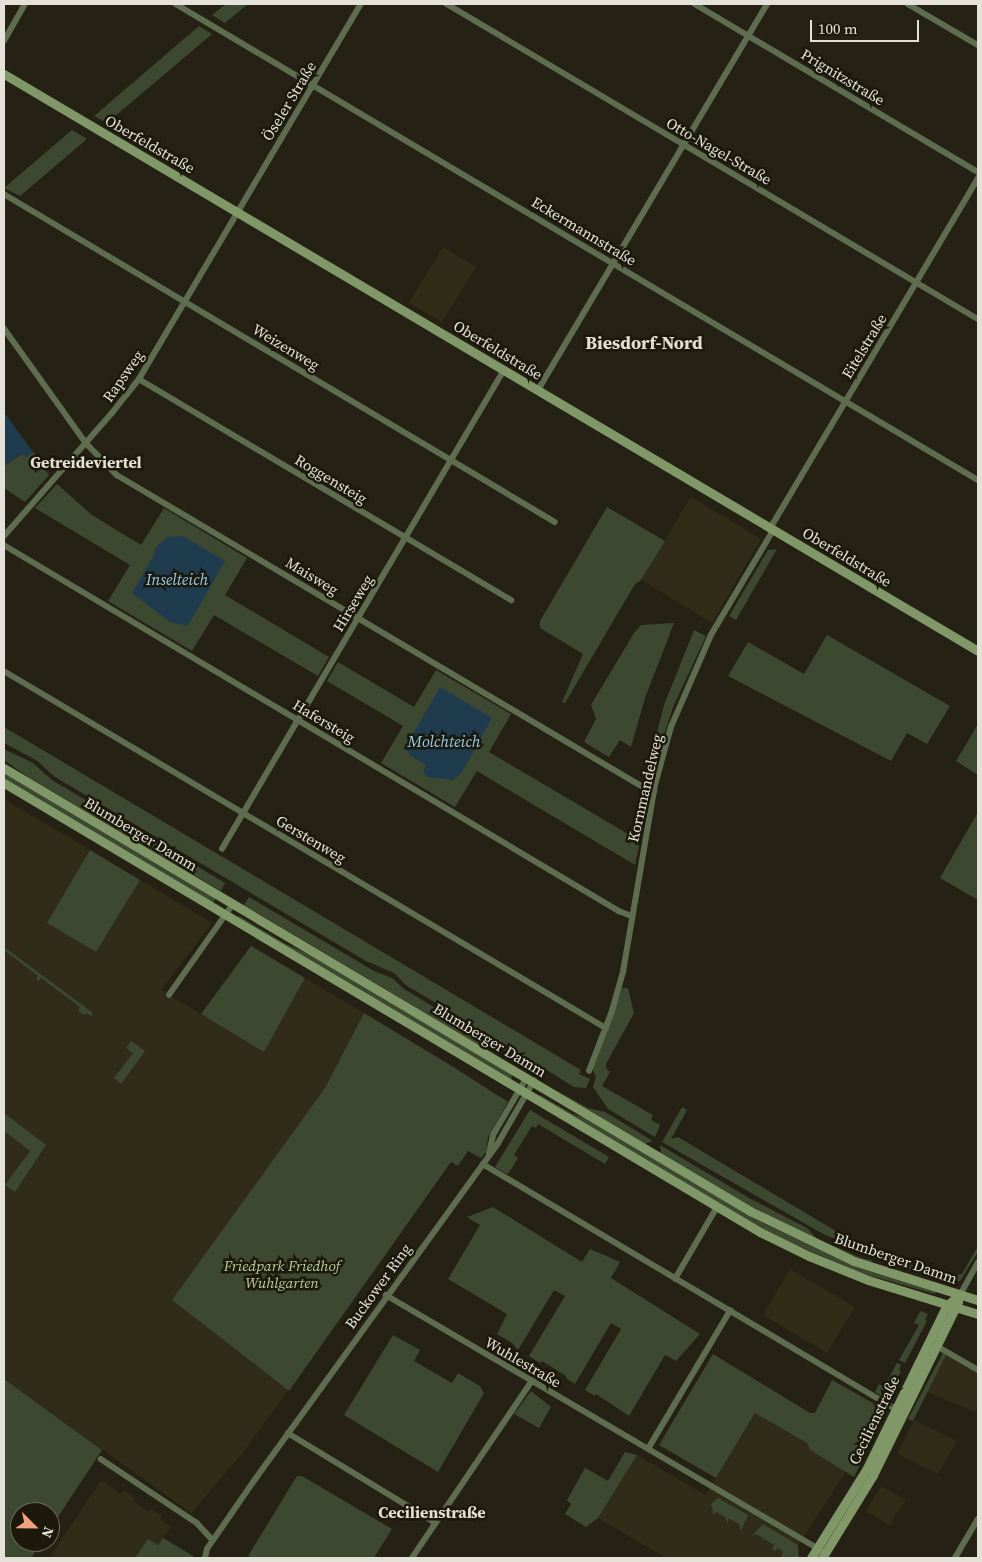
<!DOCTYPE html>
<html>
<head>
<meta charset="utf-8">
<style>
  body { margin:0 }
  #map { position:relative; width:982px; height:1562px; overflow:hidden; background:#252215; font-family:"Source Serif 4",serif }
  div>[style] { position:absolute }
  .built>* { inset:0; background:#302c18 }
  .green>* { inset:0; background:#3c4830 }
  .water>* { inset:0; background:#1e3c4e }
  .street>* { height:5.5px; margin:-2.75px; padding:0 2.75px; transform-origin:2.75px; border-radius:2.75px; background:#5e6d4f }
  .secondary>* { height:9px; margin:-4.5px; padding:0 4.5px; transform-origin:4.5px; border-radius:4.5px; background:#809767 }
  span { translate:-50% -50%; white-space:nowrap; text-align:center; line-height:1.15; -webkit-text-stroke:5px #1c190c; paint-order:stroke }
  .street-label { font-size:15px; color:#e3e1d8 }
  .park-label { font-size:15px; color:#b5cf9a; font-style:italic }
  .neighbourhood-label { font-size:16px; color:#e4e0cf; font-weight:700 }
  .water-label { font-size:16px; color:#91caed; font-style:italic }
  .quarter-label { font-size:18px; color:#e4e0cf; font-weight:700 }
  .frame { position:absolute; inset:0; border:5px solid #e3e1d8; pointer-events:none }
  .north { position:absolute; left:10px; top:1502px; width:50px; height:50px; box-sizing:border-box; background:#1c190c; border:1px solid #6c695e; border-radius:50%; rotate:113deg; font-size:14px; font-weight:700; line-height:20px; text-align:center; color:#e3e1d8 }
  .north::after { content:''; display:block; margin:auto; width:18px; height:22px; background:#f2a07f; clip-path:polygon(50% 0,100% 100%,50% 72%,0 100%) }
  .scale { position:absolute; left:810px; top:20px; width:109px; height:22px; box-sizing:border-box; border:2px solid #e3e1d8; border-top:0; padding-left:6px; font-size:15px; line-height:18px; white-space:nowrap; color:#e3e1d8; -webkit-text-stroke:4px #1c190c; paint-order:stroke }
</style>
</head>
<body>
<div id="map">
  <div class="built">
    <div style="clip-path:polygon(443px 247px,476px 267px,442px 322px,409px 303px)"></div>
    <div style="clip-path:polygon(691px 497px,761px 539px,712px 623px,641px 580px)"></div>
    <div style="clip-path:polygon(4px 799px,90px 850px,48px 923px,96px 952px,140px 880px,212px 923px,161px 990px,169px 995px,264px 1051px,305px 978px,364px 1013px,325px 1088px,173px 1300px,288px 1391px,241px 1455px,191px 1513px,4px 1379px)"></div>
    <div style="clip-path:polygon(790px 1269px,855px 1307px,827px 1353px,763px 1315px)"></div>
    <div style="clip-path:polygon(946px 1355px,978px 1374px,978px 1406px,975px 1412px,927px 1392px)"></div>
    <div style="clip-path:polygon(755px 1413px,807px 1443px,810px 1450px,846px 1471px,790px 1558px,666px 1558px,598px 1518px,637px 1455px,706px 1495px)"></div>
    <div style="clip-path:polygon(914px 1420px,957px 1441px,938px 1474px,897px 1454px)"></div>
    <div style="clip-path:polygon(101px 1480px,121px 1494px,124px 1490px,135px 1498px,133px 1501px,149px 1512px,151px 1509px,162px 1516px,160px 1519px,171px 1527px,158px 1545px,148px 1540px,135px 1558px,53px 1558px,50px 1557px)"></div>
    <div style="clip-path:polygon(881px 1486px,906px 1500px,898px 1513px,896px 1512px,891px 1526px,866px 1511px)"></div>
  </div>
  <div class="green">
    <div style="clip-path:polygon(226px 4px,248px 4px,225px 23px,212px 15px)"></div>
    <div style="clip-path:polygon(199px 26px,212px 34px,107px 123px,94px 116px)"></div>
    <div style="clip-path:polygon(72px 130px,87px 139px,20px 196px,4px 188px)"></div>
    <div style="clip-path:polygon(33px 452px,49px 475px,25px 502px,4px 488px,4px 466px,23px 453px,26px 457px)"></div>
    <div style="clip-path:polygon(57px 484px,92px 515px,141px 545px,164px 508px,247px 558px,225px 595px,329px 657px,318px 676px,214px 615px,192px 651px,108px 601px,130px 565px,35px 508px)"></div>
    <div style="clip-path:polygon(607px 507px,665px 541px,641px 580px,635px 584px,565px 703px,562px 702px,583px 654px,540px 628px,540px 621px)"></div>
    <div style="clip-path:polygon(777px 549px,736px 620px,729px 616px,768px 550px)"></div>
    <div style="clip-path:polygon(674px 623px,645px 698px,631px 747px,620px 740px,609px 757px,584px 742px,596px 719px,591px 705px,634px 633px,641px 625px)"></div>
    <div style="clip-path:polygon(694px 630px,706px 636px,673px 707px,655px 763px,650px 760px,664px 705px)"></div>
    <div style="clip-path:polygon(827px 635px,950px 706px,927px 744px,907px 733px,891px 761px,728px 676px,748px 642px,804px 674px)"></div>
    <div style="clip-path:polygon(338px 662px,414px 707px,436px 670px,511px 714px,489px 752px,640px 841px,635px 865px,477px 771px,455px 807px,381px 763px,403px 726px,327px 681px)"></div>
    <div style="clip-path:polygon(978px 724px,978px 775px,956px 761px)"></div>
    <div style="clip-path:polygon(4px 727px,581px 1070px,579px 1074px,590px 1079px,586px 1088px,574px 1087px,545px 1069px,541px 1071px,486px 1039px,460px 1017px,407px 986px,394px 973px,366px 961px,55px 777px,36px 760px,4px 743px)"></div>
    <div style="clip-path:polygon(4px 749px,33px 763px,52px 780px,225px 883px,221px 891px,28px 777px,4px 760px)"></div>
    <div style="clip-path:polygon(4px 773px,216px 898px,213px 903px,4px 779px)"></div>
    <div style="clip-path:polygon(978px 812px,978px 900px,940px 878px)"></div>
    <div style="clip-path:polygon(90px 850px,140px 880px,96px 952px,47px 923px)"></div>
    <div style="clip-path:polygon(249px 897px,374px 971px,392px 978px,404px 989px,457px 1021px,483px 1043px,481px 1046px,244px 905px)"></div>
    <div style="clip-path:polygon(239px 916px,286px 944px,311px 955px,513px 1075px,510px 1080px,238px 917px)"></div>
    <div style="clip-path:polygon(251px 946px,305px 978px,264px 1052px,201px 1014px)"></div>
    <div style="clip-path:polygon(4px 947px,93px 1013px,91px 1016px,87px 1013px,84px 1015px,78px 1011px,80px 1007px,41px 978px,39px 981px,36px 979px,38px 976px,4px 950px)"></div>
    <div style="clip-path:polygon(622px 988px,628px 988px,634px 1013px,606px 1064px,606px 1068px,610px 1072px,602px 1086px,653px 1115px,651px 1120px,660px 1125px,655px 1137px,608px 1109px,593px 1087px,596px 1077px,592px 1068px)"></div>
    <div style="clip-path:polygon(364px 1013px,455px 1068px,508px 1102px,488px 1137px,486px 1152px,481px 1158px,468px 1151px,458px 1166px,451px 1162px,289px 1391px,172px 1300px,325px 1088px)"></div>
    <div style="clip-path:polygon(131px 1041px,145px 1051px,121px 1084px,114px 1078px,133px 1053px,126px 1048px)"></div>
    <div style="clip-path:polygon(554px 1089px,588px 1108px,605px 1112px,653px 1141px,645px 1144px)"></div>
    <div style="clip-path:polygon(540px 1095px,573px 1114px,583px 1117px,757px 1220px,843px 1261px,936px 1291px,935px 1294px,861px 1273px,782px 1239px,741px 1217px,539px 1096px)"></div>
    <div style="clip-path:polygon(682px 1107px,687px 1110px,671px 1139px,678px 1137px,871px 1252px,948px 1277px,962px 1274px,978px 1246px,978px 1252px,960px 1281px,953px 1281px,910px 1270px,901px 1264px,825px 1235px,662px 1142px)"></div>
    <div style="clip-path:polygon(530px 1110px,609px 1157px,605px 1164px,538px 1124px,536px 1128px,532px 1126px,514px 1155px,518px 1158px,510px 1171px,507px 1174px,495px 1167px)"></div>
    <div style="clip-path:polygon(4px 1113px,46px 1145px,15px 1192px,5px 1185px,30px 1151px,4px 1131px)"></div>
    <div style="clip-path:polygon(660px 1145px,749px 1198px,807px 1228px,817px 1239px,864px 1259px,872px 1260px,871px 1263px,814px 1239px,746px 1204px,661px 1153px)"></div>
    <div style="clip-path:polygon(493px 1207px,582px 1262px,590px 1249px,620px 1262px,611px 1278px,700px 1334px,676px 1361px,665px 1355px,629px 1416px,596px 1394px,595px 1396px,585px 1390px,621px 1329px,611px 1323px,575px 1384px,567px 1379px,566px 1376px,542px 1361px,540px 1363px,529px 1356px,565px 1296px,554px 1290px,518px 1350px,512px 1343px,497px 1334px,507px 1314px,448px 1279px,480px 1225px,467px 1217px)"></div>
    <div style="clip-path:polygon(920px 1311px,928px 1314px,925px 1320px,927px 1321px,905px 1363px,899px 1360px,919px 1325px,914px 1323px)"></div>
    <div style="clip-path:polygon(393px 1335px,420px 1350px,414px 1361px,452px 1383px,458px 1373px,480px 1386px,484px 1393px,438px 1472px,344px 1415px)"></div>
    <div style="clip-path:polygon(943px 1353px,946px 1355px,913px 1421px,908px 1419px)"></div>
    <div style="clip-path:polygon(713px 1354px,810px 1413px,815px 1413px,832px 1380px,885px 1410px,882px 1421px,854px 1477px,810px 1450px,807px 1443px,755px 1413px,716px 1478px,659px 1445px)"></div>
    <div style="clip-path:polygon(897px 1363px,901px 1365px,899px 1370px,901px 1371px,889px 1394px,883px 1397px,875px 1392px,879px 1384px,884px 1387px)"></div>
    <div style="clip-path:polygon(4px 1379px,102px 1450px,50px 1529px,50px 1512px,20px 1512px,20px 1542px,42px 1542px,31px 1558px,4px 1558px)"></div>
    <div style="clip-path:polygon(531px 1391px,551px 1407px,539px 1428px,514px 1414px)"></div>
    <div style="clip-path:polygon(625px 1452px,637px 1455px,598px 1518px,586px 1527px,565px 1514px,571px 1504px,567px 1500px,585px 1468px,575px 1462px,608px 1481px)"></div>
    <div style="clip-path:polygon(297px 1476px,302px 1476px,392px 1529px,374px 1558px,252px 1558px,248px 1556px)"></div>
    <div style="clip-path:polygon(718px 1498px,748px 1515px,741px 1531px,739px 1524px,728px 1518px,728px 1523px,725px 1517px,716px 1512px,714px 1515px,711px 1504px)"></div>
    <div style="clip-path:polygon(763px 1524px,798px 1545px,799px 1558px,780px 1558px,783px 1552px,778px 1548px,776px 1551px,772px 1549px,774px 1545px,764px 1539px,761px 1542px,763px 1538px,756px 1534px,751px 1537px)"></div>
    <div style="clip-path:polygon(163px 1538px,193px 1556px,193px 1558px,135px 1558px,148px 1539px,158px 1545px)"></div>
  </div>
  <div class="water">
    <div style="clip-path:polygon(4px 412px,33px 452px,26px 457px,22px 453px,4px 466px)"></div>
    <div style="clip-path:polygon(183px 536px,225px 561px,188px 626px,170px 622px,132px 593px,154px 555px,155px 548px,168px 537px)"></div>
    <div style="clip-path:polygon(440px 687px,492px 718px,462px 772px,453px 780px,427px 777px,423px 772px,426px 765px,411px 756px,405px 748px)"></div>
  </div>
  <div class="street">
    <div style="left:176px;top:4px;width:933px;rotate:30.69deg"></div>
    <div style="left:447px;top:4px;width:617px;rotate:30.68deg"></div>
    <div style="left:695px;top:4px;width:329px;rotate:30.7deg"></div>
    <div style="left:908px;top:4px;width:81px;rotate:30.4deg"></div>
    <div style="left:4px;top:41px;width:43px;rotate:-60.4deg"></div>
    <div style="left:4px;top:194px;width:641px;rotate:30.76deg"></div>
    <div style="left:4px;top:328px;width:141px;rotate:54.5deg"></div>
    <div style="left:86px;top:443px;width:45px;rotate:45.9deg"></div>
    <div style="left:117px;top:475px;width:612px;rotate:30.67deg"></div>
    <div style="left:643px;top:787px;width:12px;rotate:20deg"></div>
    <div style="left:139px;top:379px;width:433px;rotate:30.7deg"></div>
    <div style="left:538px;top:390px;width:449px;rotate:-59.3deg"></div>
    <div style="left:771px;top:527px;width:406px;rotate:-59.3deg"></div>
    <div style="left:4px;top:536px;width:164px;rotate:-48.7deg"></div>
    <div style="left:112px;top:413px;width:43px;rotate:-51.5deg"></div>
    <div style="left:139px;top:379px;width:436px;rotate:-59.4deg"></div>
    <div style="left:4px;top:545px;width:716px;rotate:30.76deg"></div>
    <div style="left:619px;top:911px;width:14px;rotate:21deg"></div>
    <div style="left:4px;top:671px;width:700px;rotate:30.67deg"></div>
    <div style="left:222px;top:849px;width:556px;rotate:-59.51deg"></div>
    <div style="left:169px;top:995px;width:111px;rotate:-54.9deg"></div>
    <div style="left:589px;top:1071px;width:64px;rotate:-69deg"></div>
    <div style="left:612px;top:1011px;width:41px;rotate:-74.2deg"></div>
    <div style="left:623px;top:972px;width:190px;rotate:-80.3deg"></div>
    <div style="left:655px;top:785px;width:60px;rotate:-74.6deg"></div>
    <div style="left:671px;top:727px;width:100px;rotate:-66.5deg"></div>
    <div style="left:711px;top:635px;width:123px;rotate:-59.3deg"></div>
    <div style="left:489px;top:1153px;width:18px;rotate:-77deg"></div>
    <div style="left:493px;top:1135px;width:67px;rotate:-59.6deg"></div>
    <div style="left:483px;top:1164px;width:479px;rotate:30.7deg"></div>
    <div style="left:675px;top:1279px;width:83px;rotate:-59.7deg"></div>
    <div style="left:386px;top:1295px;width:510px;rotate:30.39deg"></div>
    <div style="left:960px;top:1295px;width:37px;rotate:-61deg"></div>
    <div style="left:937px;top:1346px;width:48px;rotate:30.3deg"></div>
    <div style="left:288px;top:1433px;width:173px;rotate:31.3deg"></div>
    <div style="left:648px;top:1449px;width:161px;rotate:-59.3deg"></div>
    <div style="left:101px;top:1459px;width:115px;rotate:33.7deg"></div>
    <div style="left:197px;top:1523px;width:23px;rotate:47deg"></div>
    <div style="left:205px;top:1558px;width:9px;rotate:-77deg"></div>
    <div style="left:207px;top:1549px;width:86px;rotate:-55.4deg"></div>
    <div style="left:256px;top:1478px;width:411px;rotate:-54.1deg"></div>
    <div style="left:497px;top:1145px;width:74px;rotate:-60deg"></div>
    <div style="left:412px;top:1558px;width:214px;rotate:-55.9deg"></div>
    <div style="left:955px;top:1558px;width:45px;rotate:-59.5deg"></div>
  </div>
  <div class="secondary">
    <div style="left:4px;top:74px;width:1132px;rotate:30.64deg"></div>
    <div style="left:4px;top:768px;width:868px;rotate:30.7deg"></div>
    <div style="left:750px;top:1211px;width:115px;rotate:25.7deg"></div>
    <div style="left:854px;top:1261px;width:130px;rotate:17.5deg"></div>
    <div style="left:4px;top:783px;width:879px;rotate:30.71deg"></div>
    <div style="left:760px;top:1232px;width:55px;rotate:26.1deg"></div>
    <div style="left:809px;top:1256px;width:64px;rotate:22.1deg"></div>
    <div style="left:868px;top:1280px;width:115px;rotate:17.2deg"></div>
    <div style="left:811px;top:1558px;width:106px;rotate:-58.1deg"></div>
    <div style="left:867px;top:1468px;width:182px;rotate:-63.9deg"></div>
    <div style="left:947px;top:1305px;width:16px;rotate:-38deg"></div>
    <div style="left:822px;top:1558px;width:97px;rotate:-58.4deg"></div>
    <div style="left:873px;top:1475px;width:193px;rotate:-63.8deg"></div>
  </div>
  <div class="street-label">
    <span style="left:843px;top:77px;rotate:31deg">Prignitzstraße</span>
    <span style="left:289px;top:101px;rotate:-59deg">Öseler Straße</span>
    <span style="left:150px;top:144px;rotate:30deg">Oberfeldstraße</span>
    <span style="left:719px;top:151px;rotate:30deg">Otto-Nagel-Straße</span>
    <span style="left:584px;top:231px;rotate:31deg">Eckermannstraße</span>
    <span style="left:864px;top:346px;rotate:-59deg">Eitelstraße</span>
    <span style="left:286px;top:347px;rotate:31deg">Weizenweg</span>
    <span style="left:498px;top:350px;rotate:31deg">Oberfeldstraße</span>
    <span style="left:123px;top:376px;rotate:-55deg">Rapsweg</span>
    <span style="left:331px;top:479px;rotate:31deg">Roggensteig</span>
    <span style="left:847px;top:557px;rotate:31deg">Oberfeldstraße</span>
    <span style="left:312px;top:576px;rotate:31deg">Maisweg</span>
    <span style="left:353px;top:603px;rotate:-59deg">Hirseweg</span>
    <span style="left:324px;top:721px;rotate:31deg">Hafersteig</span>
    <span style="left:645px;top:788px;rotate:-77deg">Kornmandelweg</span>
    <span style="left:141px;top:834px;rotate:31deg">Blumberger Damm</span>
    <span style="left:311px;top:839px;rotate:31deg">Gerstenweg</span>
    <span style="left:490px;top:1040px;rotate:31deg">Blumberger Damm</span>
    <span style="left:896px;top:1258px;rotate:19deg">Blumberger Damm</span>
    <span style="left:378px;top:1286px;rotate:-54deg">Buckower Ring</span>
    <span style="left:523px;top:1362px;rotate:30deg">Wuhlestraße</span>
    <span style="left:874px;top:1420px;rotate:-64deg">Cecilienstraße</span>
  </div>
  <div class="park-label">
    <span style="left:282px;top:1274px">Friedpark Friedhof<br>Wuhlgarten</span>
  </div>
  <div class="neighbourhood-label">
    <span style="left:86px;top:462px">Getreideviertel</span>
    <span style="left:432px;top:1512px">Cecilienstraße</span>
  </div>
  <div class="water-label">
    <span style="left:177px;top:579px">Inselteich</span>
    <span style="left:444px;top:741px">Molchteich</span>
  </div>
  <div class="quarter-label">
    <span style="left:644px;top:343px">Biesdorf-Nord</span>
  </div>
  <div class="frame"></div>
  <div class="north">N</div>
  <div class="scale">100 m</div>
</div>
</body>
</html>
